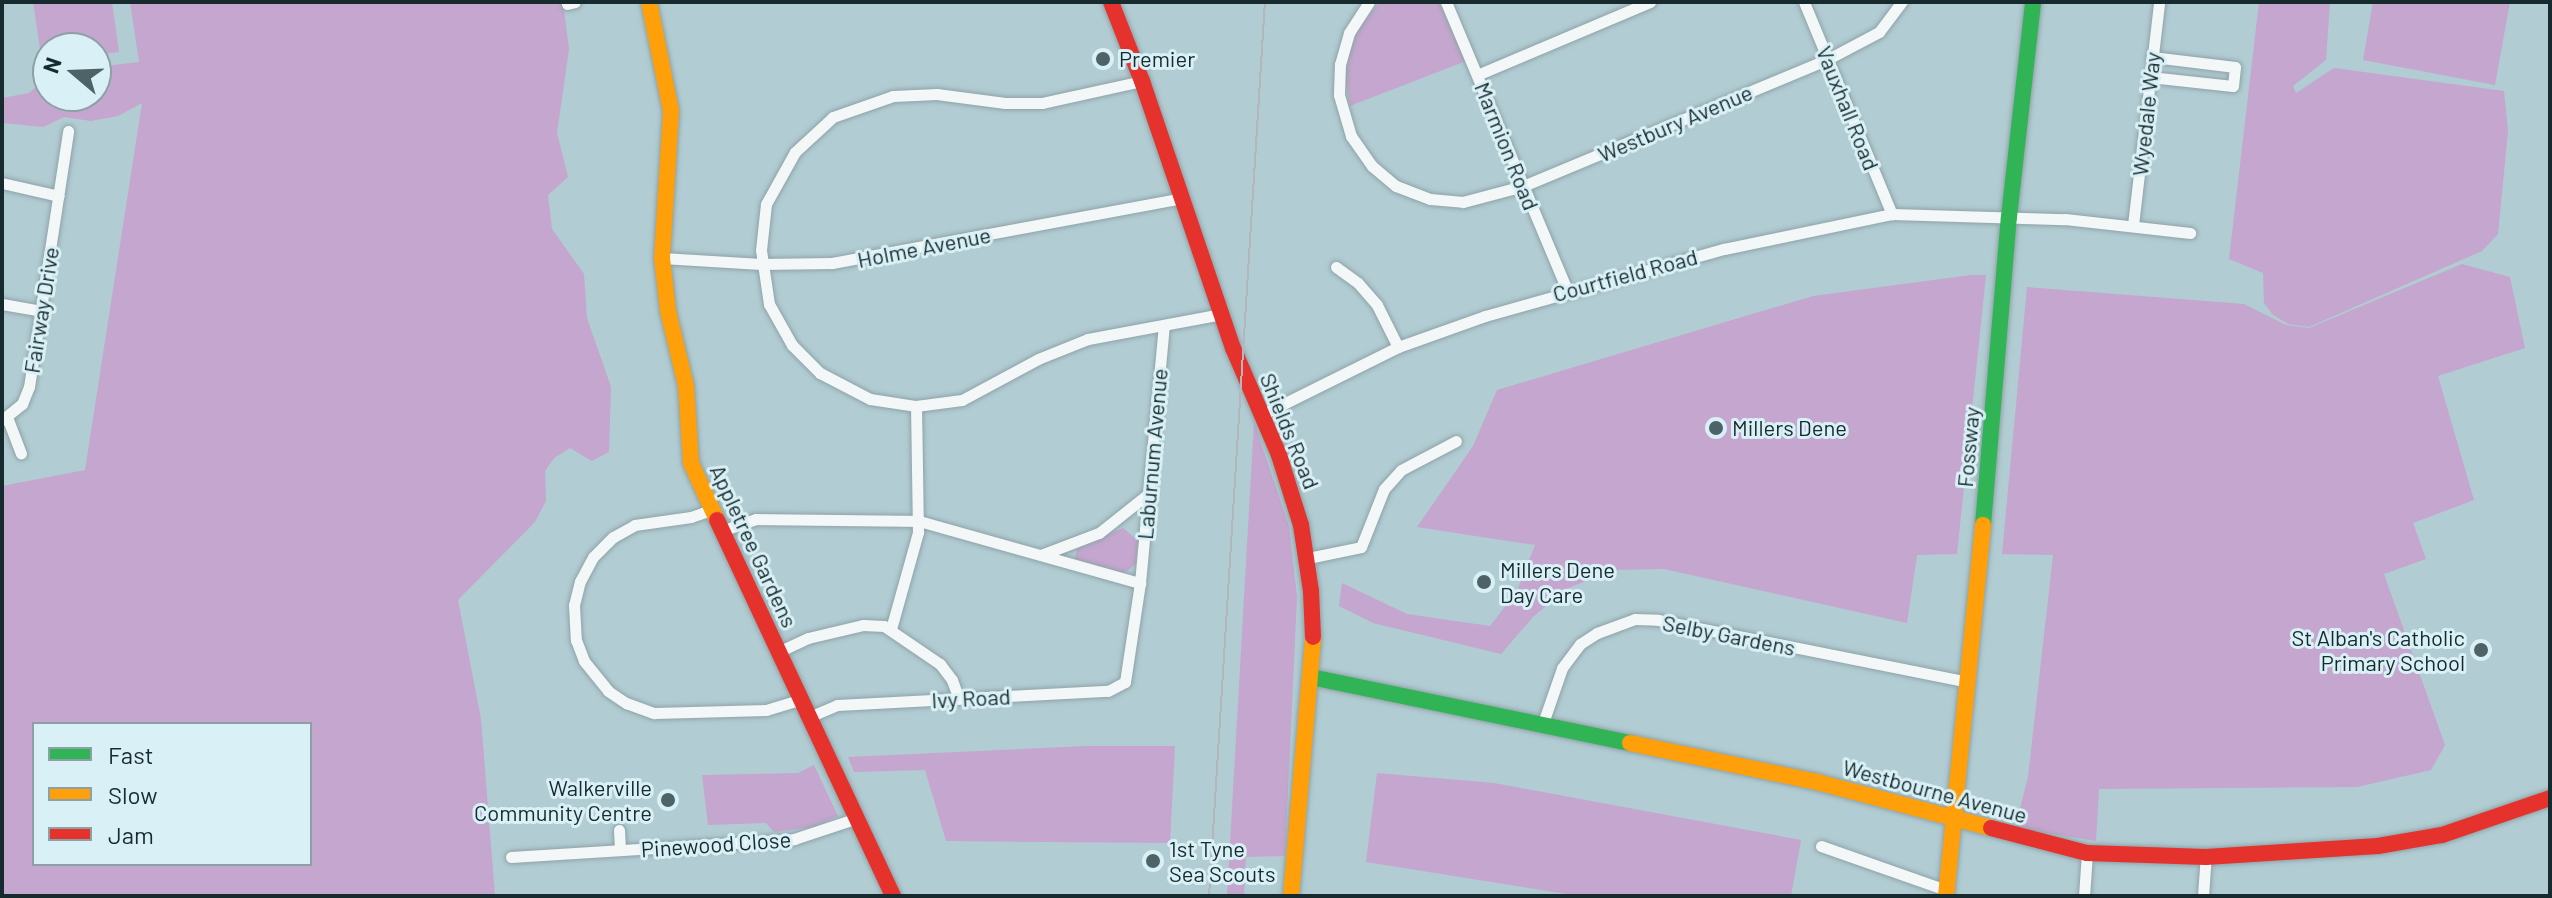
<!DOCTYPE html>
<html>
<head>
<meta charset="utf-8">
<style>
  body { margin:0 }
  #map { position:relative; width:2552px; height:898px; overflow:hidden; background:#b1ccd2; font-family:Barlow,sans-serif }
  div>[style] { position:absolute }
  .green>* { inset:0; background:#c5a6ce }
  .roads { filter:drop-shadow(0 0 2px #8ea3a8) drop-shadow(0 0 2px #8ea3a8) }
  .street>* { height:11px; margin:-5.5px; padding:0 5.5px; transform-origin:5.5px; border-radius:5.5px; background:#f3f7f8 }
  .fast>* { height:16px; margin:-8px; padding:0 8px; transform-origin:8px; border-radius:8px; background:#30b455 }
  .slow>* { height:16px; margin:-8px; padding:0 8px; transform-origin:8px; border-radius:8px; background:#ff9f0a }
  .jam>* { height:16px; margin:-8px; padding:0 8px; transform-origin:8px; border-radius:8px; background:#e5322d }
  .tram>* { height:2px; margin:-1px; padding:0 1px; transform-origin:1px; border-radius:1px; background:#b2b8ba }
  .dots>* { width:22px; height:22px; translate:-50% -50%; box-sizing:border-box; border:4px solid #d9f1f6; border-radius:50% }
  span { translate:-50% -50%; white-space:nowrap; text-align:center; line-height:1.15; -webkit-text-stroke:6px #d9f1f6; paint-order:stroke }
  .poi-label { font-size:22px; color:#172a2e }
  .left { translate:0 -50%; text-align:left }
  .right { translate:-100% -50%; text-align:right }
  .street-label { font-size:22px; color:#172a2e }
  .frame { position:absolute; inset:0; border:4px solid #172a2e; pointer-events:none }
  .legend { position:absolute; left:32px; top:722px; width:280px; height:144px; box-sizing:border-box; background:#d9f1f6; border:2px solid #8ba1a6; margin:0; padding:10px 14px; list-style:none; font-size:24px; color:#172a2e }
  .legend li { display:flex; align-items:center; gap:16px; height:40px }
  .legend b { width:40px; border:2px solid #8ba1a6 }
  .north { position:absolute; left:32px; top:32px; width:80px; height:80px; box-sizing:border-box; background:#d9f1f6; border:2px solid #8ba1a6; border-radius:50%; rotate:289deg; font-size:22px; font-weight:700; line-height:32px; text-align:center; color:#172a2e }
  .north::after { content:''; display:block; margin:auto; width:28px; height:36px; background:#4d6367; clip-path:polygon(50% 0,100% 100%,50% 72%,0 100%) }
</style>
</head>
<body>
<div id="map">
  <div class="green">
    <div style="clip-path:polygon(33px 2px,112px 2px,119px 52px,96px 55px,96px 48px,48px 48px,48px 62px,42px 63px)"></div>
    <div style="clip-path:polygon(evenodd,130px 2px,563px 2px,569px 49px,557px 133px,568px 177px,548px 195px,552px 229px,584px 274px,587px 318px,611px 387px,609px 452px,592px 461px,570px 448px,554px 458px,545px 471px,546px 501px,535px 522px,458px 600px,481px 719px,495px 896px,2px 896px,2px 486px,85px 470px,142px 103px,118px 116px,91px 121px,64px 117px,43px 127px,2px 123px,2px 98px,29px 93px,48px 76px,48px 96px,96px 96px,96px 67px,139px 62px,130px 2px,34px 724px,310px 724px,310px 864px,34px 864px,34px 724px)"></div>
    <div style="clip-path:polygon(1380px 2px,1439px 2px,1466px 61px,1350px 106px,1345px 77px,1350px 52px,1358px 29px)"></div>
    <div style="clip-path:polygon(2259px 2px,2330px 2px,2326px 60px,2293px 86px,2296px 93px,2334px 68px,2504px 91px,2508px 131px,2498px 234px,2482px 251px,2309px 327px,2288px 324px,2273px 315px,2264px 303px,2263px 273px,2229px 259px)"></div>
    <div style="clip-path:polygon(2373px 2px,2510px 2px,2495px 85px,2363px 60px)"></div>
    <div style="clip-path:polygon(2462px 264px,2510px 277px,2525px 348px,2438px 376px,2474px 500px,2413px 523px,2426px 559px,2384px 574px,2445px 745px,2431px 770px,2357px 787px,2099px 789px,2096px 841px,2015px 828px,2028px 777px,2053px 555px,2002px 554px,2027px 287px,2244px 304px,2286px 325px,2309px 328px)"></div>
    <div style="clip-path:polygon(1971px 275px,1986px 275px,1957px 554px,1917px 555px,1907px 623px,1664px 569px,1614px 570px,1566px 589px,1533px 617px,1501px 654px,1373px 623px,1339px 606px,1342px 583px,1407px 614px,1490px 626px,1517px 591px,1535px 545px,1417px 527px,1473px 446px,1497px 390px,1813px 296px)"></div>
    <div style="clip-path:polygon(1254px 422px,1289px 526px,1297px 597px,1285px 856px,1246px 857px,1244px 896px,1227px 896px)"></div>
    <div style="clip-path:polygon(1123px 528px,1138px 541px,1136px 564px,1127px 571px,1119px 573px,1075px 559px,1077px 548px)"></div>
    <div style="clip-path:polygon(1086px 746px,1175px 746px,1170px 843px,946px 841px,925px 770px,854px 772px,848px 757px)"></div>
    <div style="clip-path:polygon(814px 765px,838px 816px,814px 827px,774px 832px,766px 823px,708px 825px,702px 775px,798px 773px)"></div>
    <div style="clip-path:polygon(1377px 773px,1494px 783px,1801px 840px,1791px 896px,1579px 896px,1366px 862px)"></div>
  </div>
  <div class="roads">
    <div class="street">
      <div style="left:1369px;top:2px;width:37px;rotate:123deg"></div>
      <div style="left:1349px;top:33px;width:32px;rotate:106deg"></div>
      <div style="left:1340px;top:64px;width:31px;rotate:92deg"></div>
      <div style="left:1339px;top:95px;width:43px;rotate:73.7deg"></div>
      <div style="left:1351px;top:136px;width:37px;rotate:55deg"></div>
      <div style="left:1372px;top:166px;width:31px;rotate:40deg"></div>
      <div style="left:1396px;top:186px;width:36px;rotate:21deg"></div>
      <div style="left:1430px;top:199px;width:33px;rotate:5deg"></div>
      <div style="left:1463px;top:202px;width:62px;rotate:-14.9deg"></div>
      <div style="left:1523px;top:186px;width:330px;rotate:-22.6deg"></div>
      <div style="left:1828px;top:59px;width:58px;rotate:-27.9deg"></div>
      <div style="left:1879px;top:32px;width:38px;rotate:-53deg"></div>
      <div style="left:1446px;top:2px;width:312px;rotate:67.2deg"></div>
      <div style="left:1804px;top:2px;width:230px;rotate:67.5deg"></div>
      <div style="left:567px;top:4px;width:8px;rotate:-14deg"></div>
      <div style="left:1477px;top:75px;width:188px;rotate:-22.9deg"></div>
      <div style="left:2150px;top:77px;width:83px;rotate:6.2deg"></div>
      <div style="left:2233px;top:86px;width:19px;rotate:-84deg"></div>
      <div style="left:2235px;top:67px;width:84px;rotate:-173.1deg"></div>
      <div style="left:1142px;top:81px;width:102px;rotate:167.6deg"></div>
      <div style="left:1042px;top:103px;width:37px;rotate:180deg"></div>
      <div style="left:1005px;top:103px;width:69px;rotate:-172.5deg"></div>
      <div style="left:937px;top:94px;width:44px;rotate:177.4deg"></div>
      <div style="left:893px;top:96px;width:64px;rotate:160.7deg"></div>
      <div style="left:833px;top:117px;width:52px;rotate:137.4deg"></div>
      <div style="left:795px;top:152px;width:60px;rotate:119.1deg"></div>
      <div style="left:766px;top:204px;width:46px;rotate:96.2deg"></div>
      <div style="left:761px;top:250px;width:55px;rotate:81.6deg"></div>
      <div style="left:769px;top:304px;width:47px;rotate:60.7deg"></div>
      <div style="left:792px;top:345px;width:40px;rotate:45deg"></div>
      <div style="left:820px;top:373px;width:56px;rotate:27.5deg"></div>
      <div style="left:870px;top:399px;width:47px;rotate:8.7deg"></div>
      <div style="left:916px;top:406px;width:46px;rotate:-7.4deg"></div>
      <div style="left:962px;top:400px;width:86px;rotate:-28.3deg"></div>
      <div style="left:1038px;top:359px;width:54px;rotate:-21.8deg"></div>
      <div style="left:1088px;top:339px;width:136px;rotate:-10.6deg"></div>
      <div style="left:2px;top:183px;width:58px;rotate:12.8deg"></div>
      <div style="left:2133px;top:225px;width:225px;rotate:-83.3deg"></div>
      <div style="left:662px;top:258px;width:99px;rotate:3.5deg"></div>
      <div style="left:761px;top:264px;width:71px;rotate:-0.8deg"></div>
      <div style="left:832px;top:263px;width:356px;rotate:-10.5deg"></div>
      <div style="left:1336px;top:267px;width:27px;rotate:36deg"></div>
      <div style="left:1358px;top:283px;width:29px;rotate:49deg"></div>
      <div style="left:1377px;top:305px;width:47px;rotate:63.4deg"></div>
      <div style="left:2px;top:304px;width:40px;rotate:10deg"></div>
      <div style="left:1261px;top:415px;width:153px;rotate:-26.4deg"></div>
      <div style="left:1398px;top:347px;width:92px;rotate:-19.6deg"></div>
      <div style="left:1485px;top:316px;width:248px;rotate:-15.7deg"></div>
      <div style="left:1724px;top:249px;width:172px;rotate:-11.8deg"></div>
      <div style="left:1892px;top:214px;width:173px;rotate:1.7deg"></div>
      <div style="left:2065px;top:219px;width:126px;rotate:6.4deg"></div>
      <div style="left:7px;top:417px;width:39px;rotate:69deg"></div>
      <div style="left:2px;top:420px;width:26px;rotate:-39deg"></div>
      <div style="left:22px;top:404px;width:18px;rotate:-68deg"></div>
      <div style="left:29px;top:387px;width:259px;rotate:-81.3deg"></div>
      <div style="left:711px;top:510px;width:21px;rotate:161deg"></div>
      <div style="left:691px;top:517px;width:57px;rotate:171.9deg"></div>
      <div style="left:635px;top:525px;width:25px;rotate:151deg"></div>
      <div style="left:613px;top:537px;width:28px;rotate:135deg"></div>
      <div style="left:593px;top:557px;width:27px;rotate:118deg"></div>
      <div style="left:580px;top:581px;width:25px;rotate:104deg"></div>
      <div style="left:574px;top:605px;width:35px;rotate:87deg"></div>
      <div style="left:576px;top:640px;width:22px;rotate:69deg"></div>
      <div style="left:584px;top:661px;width:38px;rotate:51deg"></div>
      <div style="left:608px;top:691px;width:22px;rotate:34deg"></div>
      <div style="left:626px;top:703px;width:30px;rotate:20deg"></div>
      <div style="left:654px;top:713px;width:112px;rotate:-1.5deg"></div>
      <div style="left:766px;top:710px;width:37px;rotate:-17deg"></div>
      <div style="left:721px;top:531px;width:37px;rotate:-19deg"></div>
      <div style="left:756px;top:519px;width:163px;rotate:0.7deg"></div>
      <div style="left:919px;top:521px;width:230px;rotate:15.7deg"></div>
      <div style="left:1041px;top:555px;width:62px;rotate:-20.8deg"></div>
      <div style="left:1099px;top:533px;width:63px;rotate:-38.5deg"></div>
      <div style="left:1308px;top:558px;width:54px;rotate:-11.7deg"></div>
      <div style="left:1361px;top:547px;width:62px;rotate:-68.4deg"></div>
      <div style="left:1384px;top:489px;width:25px;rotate:-48deg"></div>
      <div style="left:1401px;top:470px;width:62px;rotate:-27.8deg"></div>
      <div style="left:891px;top:629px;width:101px;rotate:-74.4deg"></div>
      <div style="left:918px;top:532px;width:126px;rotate:-90.9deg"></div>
      <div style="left:778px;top:652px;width:33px;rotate:-25deg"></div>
      <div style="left:808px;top:638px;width:57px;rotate:-13.3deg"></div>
      <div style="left:863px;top:625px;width:21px;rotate:3deg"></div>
      <div style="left:884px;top:626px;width:68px;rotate:34.2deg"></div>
      <div style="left:940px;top:664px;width:20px;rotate:53deg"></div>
      <div style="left:952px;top:680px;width:20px;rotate:70deg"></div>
      <div style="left:809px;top:717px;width:30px;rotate:-23deg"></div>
      <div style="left:837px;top:705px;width:271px;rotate:-3deg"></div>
      <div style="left:1108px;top:691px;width:19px;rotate:-28deg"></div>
      <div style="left:1125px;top:682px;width:100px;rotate:-81.4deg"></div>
      <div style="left:1140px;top:583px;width:259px;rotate:-84.7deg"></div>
      <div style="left:1543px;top:723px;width:58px;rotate:-70.9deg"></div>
      <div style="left:1562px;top:668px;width:30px;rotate:-53deg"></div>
      <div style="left:1580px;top:644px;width:20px;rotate:-33deg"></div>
      <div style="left:1597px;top:633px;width:40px;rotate:-20.2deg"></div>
      <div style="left:1635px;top:619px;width:23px;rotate:2deg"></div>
      <div style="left:1658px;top:620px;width:317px;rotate:11.3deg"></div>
      <div style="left:619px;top:830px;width:20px;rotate:87deg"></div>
      <div style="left:1821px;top:846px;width:133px;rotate:19.4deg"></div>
      <div style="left:511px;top:857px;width:284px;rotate:-3.6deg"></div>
      <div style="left:794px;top:839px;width:66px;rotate:-18.4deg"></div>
      <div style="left:2084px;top:896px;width:43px;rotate:-86deg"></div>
      <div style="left:2203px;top:896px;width:39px;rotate:-86deg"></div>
    </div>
    <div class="fast">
      <div style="left:1983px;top:525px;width:309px;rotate:-85.2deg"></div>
      <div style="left:2009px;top:217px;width:216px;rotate:-83.6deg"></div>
      <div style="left:1311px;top:677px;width:326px;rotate:11.7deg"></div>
    </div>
    <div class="slow">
      <div style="left:649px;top:2px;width:111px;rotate:78.6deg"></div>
      <div style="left:671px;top:111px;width:147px;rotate:93.5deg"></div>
      <div style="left:662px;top:258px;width:53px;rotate:83.5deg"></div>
      <div style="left:668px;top:311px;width:77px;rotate:76.5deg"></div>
      <div style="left:686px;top:386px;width:77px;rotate:86.3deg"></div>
      <div style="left:691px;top:463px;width:63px;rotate:65.5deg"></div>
      <div style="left:1630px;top:743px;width:191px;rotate:11.8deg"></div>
      <div style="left:1817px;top:782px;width:180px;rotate:14.8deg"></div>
      <div style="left:1291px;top:896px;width:260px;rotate:-85.1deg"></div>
      <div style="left:1946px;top:896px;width:373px;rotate:-84.3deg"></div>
    </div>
    <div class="jam">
      <div style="left:1111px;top:2px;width:85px;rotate:68.6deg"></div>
      <div style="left:1142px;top:81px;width:282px;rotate:71.2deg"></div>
      <div style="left:1233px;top:348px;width:116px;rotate:66.7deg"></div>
      <div style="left:1279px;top:455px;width:73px;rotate:72.6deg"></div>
      <div style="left:1301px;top:525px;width:67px;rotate:81.4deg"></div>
      <div style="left:1311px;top:591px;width:46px;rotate:87.5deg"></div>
      <div style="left:717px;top:520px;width:415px;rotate:64.9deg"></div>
      <div style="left:1991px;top:828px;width:99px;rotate:14.6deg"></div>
      <div style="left:2087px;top:853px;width:119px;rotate:1.9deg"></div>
      <div style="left:2206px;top:857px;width:172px;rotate:-3.7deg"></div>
      <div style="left:2378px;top:846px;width:65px;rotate:-9.8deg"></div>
      <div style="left:2442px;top:835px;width:114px;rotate:-18.9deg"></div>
    </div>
  </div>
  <div class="tram">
    <div style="left:1209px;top:896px;width:896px;rotate:-86.42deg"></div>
  </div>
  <div class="dots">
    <div style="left:1103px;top:59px;background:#4d6367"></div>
    <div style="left:1716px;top:428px;background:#4d6367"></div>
    <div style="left:1484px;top:582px;background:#4d6367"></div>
    <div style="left:2481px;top:650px;background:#4d6367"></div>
    <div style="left:668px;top:800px;background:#4d6367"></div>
    <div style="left:1153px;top:861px;background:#4d6367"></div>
  </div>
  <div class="poi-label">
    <span class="left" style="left:1119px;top:59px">Premier</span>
    <span class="left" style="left:1732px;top:428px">Millers Dene</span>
    <span class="left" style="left:1500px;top:582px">Millers Dene<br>Day Care</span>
    <span class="right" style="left:2465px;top:650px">St Alban's Catholic<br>Primary School</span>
    <span class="right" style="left:652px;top:800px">Walkerville<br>Community Centre</span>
    <span class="left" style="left:1169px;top:861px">1st Tyne<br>Sea Scouts</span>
  </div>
  <div class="street-label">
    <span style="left:1848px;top:108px;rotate:68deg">Vauxhall Road</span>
    <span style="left:2146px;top:114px;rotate:-84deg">Wyedale Way</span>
    <span style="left:1675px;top:123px;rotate:-23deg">Westbury Avenue</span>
    <span style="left:1507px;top:146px;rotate:68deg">Marmion Road</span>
    <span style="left:924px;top:247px;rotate:-11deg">Holme Avenue</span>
    <span style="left:1625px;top:275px;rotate:-15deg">Courtfield Road</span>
    <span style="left:41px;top:310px;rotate:-81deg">Fairway Drive</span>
    <span style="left:1290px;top:431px;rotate:68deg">Shields Road</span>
    <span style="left:1968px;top:447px;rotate:-85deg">Fossway</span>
    <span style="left:1152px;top:454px;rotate:-85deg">Laburnum Avenue</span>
    <span style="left:754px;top:546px;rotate:65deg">Appletree Gardens</span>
    <span style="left:1729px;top:635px;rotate:11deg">Selby Gardens</span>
    <span style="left:971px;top:698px;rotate:-3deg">Ivy Road</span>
    <span style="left:1935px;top:791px;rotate:15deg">Westbourne Avenue</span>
    <span style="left:716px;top:844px;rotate:-4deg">Pinewood Close</span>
  </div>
  <div class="frame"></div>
  <ul class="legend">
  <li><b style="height:10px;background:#30b455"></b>Fast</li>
  <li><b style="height:10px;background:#ff9f0a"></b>Slow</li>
  <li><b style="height:10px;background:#e5322d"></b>Jam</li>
  </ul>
  <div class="north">N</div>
</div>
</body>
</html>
